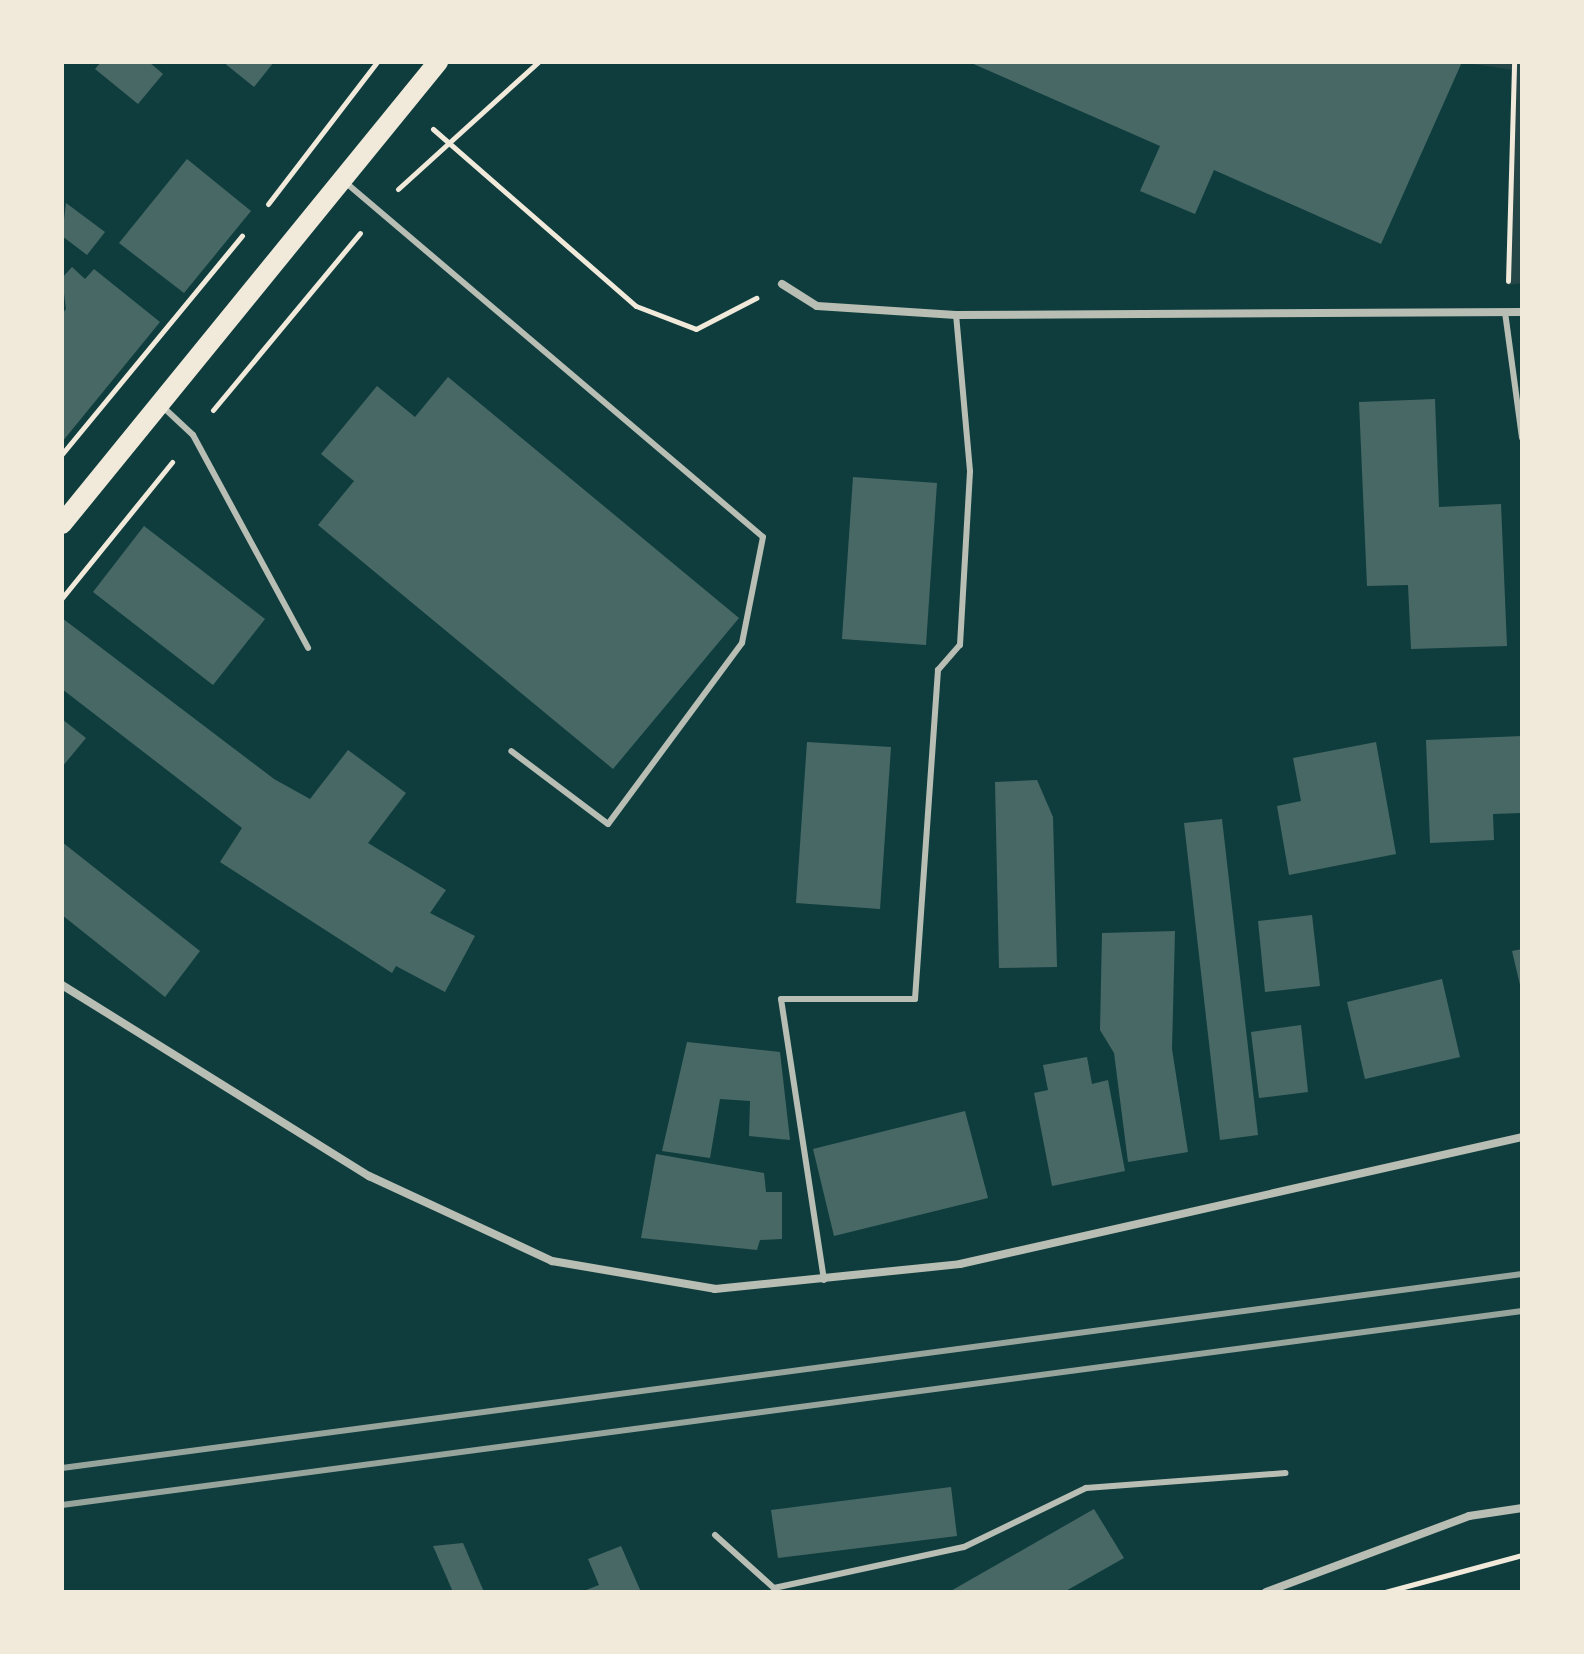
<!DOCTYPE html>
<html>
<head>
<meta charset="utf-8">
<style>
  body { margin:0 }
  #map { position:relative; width:1584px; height:1654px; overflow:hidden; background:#0f3d3e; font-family:Georgia,serif }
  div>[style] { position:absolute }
  .green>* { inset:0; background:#244646 }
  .building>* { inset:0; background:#486865 }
  .path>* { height:5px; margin:-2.5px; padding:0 2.5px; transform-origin:2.5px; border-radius:2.5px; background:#f1e9da }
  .service>* { height:6px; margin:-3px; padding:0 3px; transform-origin:3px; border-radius:3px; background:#b8beb3 }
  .minor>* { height:8px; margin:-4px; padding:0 4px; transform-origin:4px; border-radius:4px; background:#b8beb3 }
  .primary>* { height:20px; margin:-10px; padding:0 10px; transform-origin:10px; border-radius:10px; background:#f1e9da }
  .rail>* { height:6px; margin:-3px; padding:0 3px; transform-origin:3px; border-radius:3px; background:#97a49c }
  span { translate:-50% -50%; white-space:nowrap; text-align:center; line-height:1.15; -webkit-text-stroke:6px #f1e9da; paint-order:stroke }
  .frame { position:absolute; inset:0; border:64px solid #f1e9da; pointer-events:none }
</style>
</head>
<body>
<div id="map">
  <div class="green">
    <div style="clip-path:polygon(1460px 62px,1522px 62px,1522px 283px,1508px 285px,1513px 70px)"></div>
  </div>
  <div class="building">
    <div style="clip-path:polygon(101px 62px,149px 62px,163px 74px,138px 104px,95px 69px)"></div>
    <div style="clip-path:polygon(223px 62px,274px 62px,254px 87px)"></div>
    <div style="clip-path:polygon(969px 62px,1462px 62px,1381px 244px,1214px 170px,1195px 214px,1140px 191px,1160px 146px)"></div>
    <div style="clip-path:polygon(187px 159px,251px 211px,184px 293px,119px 243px)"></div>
    <div style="clip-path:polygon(66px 203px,105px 232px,87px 255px,62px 236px)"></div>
    <div style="clip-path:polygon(72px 267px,85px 279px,94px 269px,160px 322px,62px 442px,62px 314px,66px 309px,62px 278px)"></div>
    <div style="clip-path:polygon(448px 377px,739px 618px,613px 769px,318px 525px,354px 481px,321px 454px,377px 386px,415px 417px)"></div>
    <div style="clip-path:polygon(1435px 399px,1439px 507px,1501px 504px,1507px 646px,1411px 649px,1408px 585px,1367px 586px,1359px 402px)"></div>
    <div style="clip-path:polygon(853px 477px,937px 483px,926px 645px,842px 639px)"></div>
    <div style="clip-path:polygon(144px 526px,265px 619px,213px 685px,93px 592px)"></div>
    <div style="clip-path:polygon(62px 618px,274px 779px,310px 799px,348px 750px,406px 793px,368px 843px,446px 890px,430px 913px,475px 936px,445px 992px,396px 966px,392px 973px,220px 862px,242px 828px,62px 689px)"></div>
    <div style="clip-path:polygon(62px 719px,86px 738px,62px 767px)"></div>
    <div style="clip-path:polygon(1522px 736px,1522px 813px,1493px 814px,1494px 840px,1430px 843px,1426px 740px)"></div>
    <div style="clip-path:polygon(807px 742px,891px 747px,880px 909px,796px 903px)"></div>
    <div style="clip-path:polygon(1376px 742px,1396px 854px,1289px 875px,1277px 806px,1301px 801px,1293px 758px)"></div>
    <div style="clip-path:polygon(1037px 780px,1053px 817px,1057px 967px,999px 968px,995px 782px)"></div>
    <div style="clip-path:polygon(1222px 819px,1258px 1135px,1220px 1140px,1184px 823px)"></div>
    <div style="clip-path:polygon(62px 842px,200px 951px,165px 997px,62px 915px)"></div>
    <div style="clip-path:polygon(1312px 915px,1320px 986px,1265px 992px,1258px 921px)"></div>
    <div style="clip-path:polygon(1175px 931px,1172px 1049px,1188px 1152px,1128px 1162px,1114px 1053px,1100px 1030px,1102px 933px)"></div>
    <div style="clip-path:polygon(1522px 949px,1522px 989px,1521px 989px,1512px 951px)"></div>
    <div style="clip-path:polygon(1442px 979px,1460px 1057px,1365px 1079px,1347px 1002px)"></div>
    <div style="clip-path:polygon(1301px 1025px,1308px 1092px,1259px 1098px,1251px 1032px)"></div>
    <div style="clip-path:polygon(687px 1042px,780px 1052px,790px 1140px,749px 1136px,750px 1101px,720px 1099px,710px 1158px,662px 1151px)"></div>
    <div style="clip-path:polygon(1087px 1057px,1092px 1084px,1108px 1080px,1125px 1171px,1052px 1186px,1034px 1093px,1048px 1090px,1043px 1065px)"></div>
    <div style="clip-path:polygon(965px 1111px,988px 1198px,834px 1236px,813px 1149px)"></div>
    <div style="clip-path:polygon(656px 1154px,764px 1173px,766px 1192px,782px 1192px,782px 1239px,760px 1240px,757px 1250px,641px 1238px)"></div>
    <div style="clip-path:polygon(951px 1487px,957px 1536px,778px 1558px,771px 1510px)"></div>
    <div style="clip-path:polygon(1094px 1509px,1124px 1558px,1064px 1592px,949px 1592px)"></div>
    <div style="clip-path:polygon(463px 1543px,484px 1592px,453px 1592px,433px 1546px)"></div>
    <div style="clip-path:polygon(621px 1546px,641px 1592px,581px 1592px,599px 1585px,588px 1559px)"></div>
  </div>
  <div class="path">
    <div style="left:433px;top:129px;width:269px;rotate:41.1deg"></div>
    <div style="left:636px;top:306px;width:64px;rotate:21deg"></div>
    <div style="left:696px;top:329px;width:68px;rotate:-27.3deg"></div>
    <div style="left:398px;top:189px;width:189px;rotate:-42.2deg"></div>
    <div style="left:268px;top:204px;width:179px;rotate:-52.5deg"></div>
    <div style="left:1508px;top:281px;width:219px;rotate:-88.4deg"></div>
    <div style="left:213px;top:410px;width:230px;rotate:-50.3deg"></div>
    <div style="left:62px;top:454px;width:283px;rotate:-50.5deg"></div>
    <div style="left:62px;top:598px;width:175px;rotate:-51deg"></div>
    <div style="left:1385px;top:1592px;width:142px;rotate:-15.1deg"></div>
  </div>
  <div class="service">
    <div style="left:345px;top:182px;width:548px;rotate:40.34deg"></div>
    <div style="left:763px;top:537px;width:108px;rotate:101.2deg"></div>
    <div style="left:742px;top:643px;width:225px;rotate:126.5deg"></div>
    <div style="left:608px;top:824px;width:121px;rotate:-143deg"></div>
    <div style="left:1505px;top:312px;width:127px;rotate:82.3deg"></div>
    <div style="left:163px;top:407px;width:41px;rotate:43deg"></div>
    <div style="left:193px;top:435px;width:242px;rotate:61.6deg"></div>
    <div style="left:824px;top:1280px;width:284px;rotate:-98.7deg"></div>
    <div style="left:781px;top:999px;width:134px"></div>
    <div style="left:915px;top:999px;width:330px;rotate:-86deg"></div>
    <div style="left:938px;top:670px;width:33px;rotate:-49deg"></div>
    <div style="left:960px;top:645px;width:174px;rotate:-86.7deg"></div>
    <div style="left:970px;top:471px;width:157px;rotate:-95.1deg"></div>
    <div style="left:715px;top:1535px;width:81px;rotate:42deg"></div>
    <div style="left:774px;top:1588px;width:194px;rotate:-12.2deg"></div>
    <div style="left:964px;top:1547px;width:136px;rotate:-25.8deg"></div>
    <div style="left:1086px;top:1488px;width:200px;rotate:-4.3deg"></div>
  </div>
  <div class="minor">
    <div style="left:782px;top:284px;width:41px;rotate:32.2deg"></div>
    <div style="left:817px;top:306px;width:139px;rotate:3.7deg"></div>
    <div style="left:956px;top:315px;width:566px;rotate:-0.3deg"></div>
    <div style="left:62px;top:985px;width:362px;rotate:31.9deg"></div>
    <div style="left:369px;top:1176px;width:202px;rotate:24.9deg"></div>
    <div style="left:552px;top:1261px;width:165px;rotate:9.7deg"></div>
    <div style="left:715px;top:1289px;width:246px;rotate:-5.8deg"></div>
    <div style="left:960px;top:1264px;width:576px;rotate:-12.73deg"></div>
    <div style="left:1266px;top:1592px;width:217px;rotate:-20.5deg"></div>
    <div style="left:1469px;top:1516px;width:54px;rotate:-8.6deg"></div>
  </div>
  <div class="primary">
    <div style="left:62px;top:524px;width:596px;rotate:-50.86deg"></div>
  </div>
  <div class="rail">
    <div style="left:62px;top:1468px;width:1473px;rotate:-7.57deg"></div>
    <div style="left:62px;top:1505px;width:1473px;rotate:-7.57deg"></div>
  </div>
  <div class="frame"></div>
</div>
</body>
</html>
